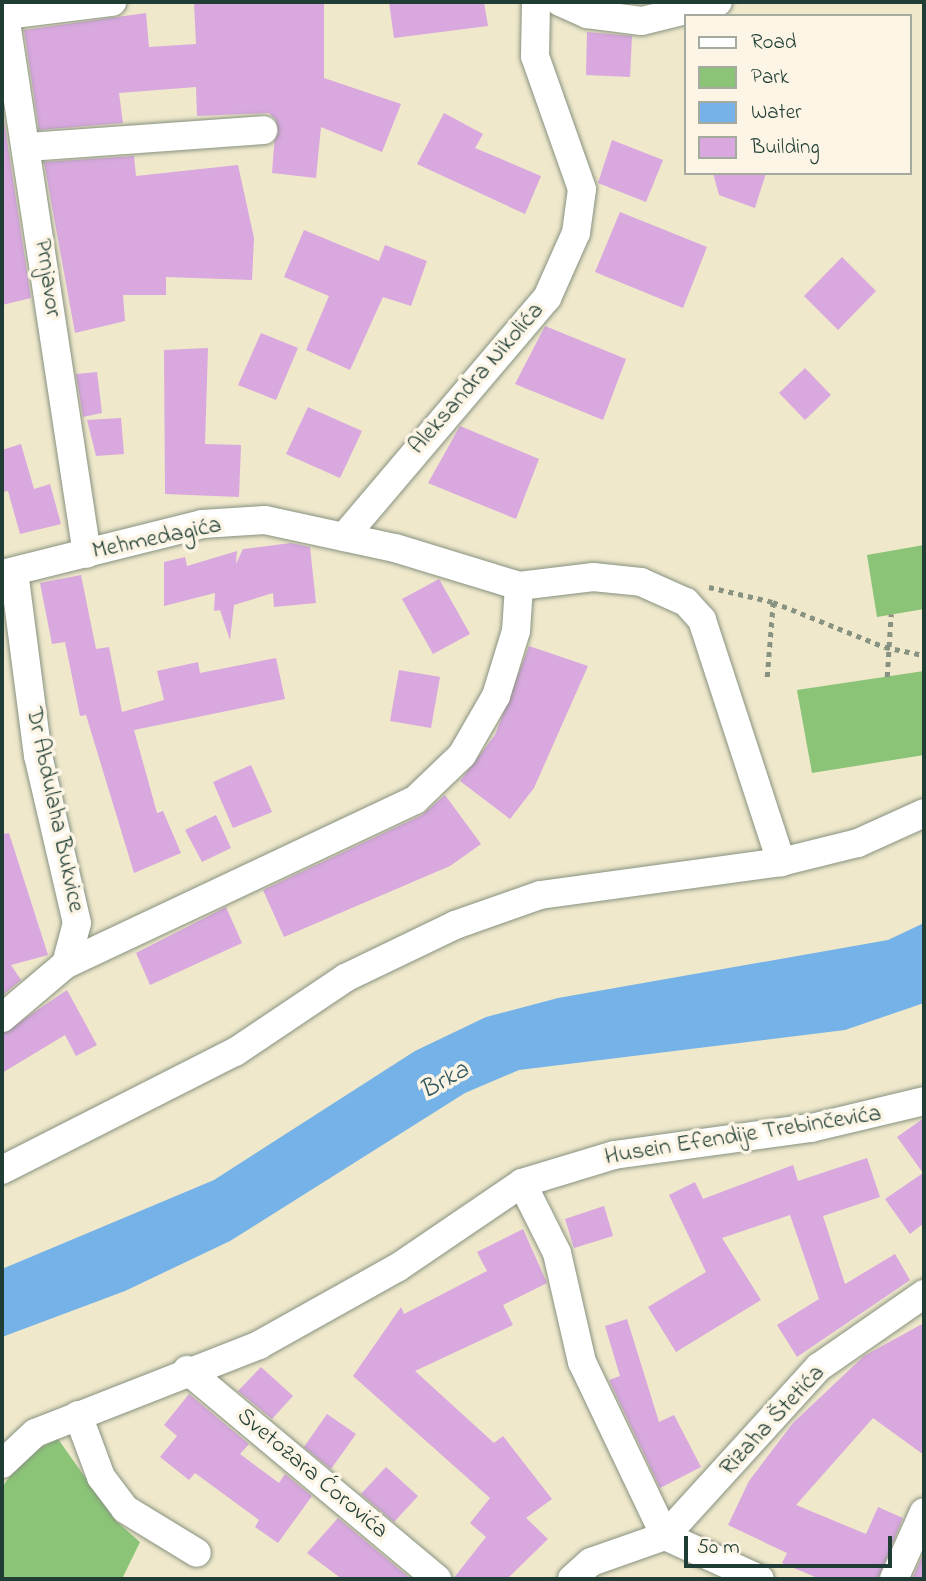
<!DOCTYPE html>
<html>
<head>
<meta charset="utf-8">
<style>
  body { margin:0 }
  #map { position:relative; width:926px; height:1581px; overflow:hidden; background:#efe8cb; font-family:"Indie Flower",sans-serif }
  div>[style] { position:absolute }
  .green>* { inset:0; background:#8bc477 }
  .water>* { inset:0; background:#75b2e7 }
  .building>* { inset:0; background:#d8a8df }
  .path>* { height:4.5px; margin-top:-2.25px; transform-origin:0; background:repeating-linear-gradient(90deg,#879280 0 5px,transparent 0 10px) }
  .roads { filter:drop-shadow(0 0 2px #879280) drop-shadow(0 0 2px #879280) }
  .minor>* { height:28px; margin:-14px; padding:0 14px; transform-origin:14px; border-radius:14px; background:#fff }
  span { translate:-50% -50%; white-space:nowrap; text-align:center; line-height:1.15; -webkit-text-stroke:7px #fcf5e5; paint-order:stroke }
  .street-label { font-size:24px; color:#1f3d34 }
  .water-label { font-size:26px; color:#345a61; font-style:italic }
  .frame { position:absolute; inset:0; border:4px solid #1f3d34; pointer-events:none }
  .legend { position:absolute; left:684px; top:14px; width:228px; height:161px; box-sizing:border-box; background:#fcf5e5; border:2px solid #a4ab9e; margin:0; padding:9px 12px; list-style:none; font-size:21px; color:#1f3d34 }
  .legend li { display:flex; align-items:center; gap:14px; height:35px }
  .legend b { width:35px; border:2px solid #a4ab9e }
  .scale { position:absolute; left:684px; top:1536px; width:208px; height:32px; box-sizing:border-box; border:4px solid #1f3d34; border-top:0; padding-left:9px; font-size:21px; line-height:24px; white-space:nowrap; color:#1f3d34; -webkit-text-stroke:5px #fcf5e5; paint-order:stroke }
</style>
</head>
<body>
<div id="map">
  <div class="green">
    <div style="clip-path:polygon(924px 545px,924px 609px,877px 617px,867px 555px)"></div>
    <div style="clip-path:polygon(924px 671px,924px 755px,812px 773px,797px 690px)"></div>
    <div style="clip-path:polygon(58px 1439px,116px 1521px,140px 1542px,122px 1579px,2px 1579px,2px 1487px,26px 1455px)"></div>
  </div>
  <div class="water">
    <div style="clip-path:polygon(924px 923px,924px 1003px,845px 1030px,519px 1070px,465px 1093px,230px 1241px,125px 1291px,2px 1337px,2px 1269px,214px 1180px,415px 1051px,486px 1017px,558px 998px,888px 940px)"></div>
  </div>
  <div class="building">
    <div style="clip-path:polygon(324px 2px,324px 78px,401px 104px,382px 152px,321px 127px,316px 178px,272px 173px,276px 120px,269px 113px,197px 116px,196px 87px,119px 93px,123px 123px,39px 130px,24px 30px,146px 13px,149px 47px,196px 44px,194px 3px)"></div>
    <div style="clip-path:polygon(389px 2px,484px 2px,488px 26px,394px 38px)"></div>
    <div style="clip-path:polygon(587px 32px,632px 36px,630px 77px,586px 75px)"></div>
    <div style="clip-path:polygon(2px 107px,31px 298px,2px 305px)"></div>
    <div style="clip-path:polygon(444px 113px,483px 134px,475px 148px,541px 176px,525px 214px,417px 164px)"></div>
    <div style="clip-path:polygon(612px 140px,663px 160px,646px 202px,598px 183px)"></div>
    <div style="clip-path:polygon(134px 156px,136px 176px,238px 165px,254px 238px,252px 280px,166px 277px,166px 295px,123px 295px,125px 321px,75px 333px,44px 162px)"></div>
    <div style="clip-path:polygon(713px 173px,766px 173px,755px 208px,719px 195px)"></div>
    <div style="clip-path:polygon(620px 212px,707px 247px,683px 308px,595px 272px)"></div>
    <div style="clip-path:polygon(304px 230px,379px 261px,385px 245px,427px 261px,411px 306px,383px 297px,350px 370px,306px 350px,329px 296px,284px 277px)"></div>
    <div style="clip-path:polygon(842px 257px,876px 291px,838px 330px,804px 296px)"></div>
    <div style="clip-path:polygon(545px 326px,626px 359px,603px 420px,515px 384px)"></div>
    <div style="clip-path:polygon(261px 333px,298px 348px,276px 400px,238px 385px)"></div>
    <div style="clip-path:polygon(208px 348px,205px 444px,241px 445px,239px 497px,165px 494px,164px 350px)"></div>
    <div style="clip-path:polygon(805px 368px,831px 395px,805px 420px,779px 393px)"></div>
    <div style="clip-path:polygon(97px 372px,102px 413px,83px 417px,76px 374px)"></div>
    <div style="clip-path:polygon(308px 407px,362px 431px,340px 478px,286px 454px)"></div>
    <div style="clip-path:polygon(121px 418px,124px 454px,96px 456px,87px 420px)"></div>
    <div style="clip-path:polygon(460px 426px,539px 459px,516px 519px,428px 483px)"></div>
    <div style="clip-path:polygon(21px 444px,34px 489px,50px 484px,61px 524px,20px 534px,8px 491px,2px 492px,2px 450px)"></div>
    <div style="clip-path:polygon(291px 543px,310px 547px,316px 603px,274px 607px,273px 593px,234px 605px,230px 640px,220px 610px,214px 611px,215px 593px,164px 606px,164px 562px,185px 557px,187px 566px,237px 551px,236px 564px,243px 549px)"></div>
    <div style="clip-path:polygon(81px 575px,96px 649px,109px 647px,122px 712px,164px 700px,157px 671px,198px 662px,200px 673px,276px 658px,285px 699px,134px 730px,157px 813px,163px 811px,181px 853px,134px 873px,86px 715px,80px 716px,65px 642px,52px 644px,40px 583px)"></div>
    <div style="clip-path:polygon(439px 579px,470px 634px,433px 654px,402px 599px)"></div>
    <div style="clip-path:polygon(529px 646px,588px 666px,534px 788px,510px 819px,460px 781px,495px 735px)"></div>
    <div style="clip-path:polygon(399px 670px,440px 677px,431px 728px,390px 721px)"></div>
    <div style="clip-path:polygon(251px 765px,272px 812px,233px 828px,213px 782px)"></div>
    <div style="clip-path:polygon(445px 795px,481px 844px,450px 866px,284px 937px,263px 890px,422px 815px)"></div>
    <div style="clip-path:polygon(216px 815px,231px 848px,202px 862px,185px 830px)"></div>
    <div style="clip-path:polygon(9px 833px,48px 955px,11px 965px,21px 980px,2px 996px,2px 834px)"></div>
    <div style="clip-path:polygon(226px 907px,242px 943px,150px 985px,136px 953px)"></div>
    <div style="clip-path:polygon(67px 990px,97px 1045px,76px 1056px,65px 1035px,2px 1073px,2px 1034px)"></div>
    <div style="clip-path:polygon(924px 1118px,924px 1223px,910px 1234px,885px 1199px,923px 1173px,897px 1137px)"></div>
    <div style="clip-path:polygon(867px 1158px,880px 1197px,823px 1216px,845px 1284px,895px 1254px,910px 1280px,797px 1357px,777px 1325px,819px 1299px,790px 1215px,722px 1238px,761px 1300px,676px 1352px,648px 1307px,706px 1272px,669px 1195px,695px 1182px,703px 1199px,793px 1165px,798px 1181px)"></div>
    <div style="clip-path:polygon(604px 1206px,613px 1236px,574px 1248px,565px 1219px)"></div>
    <div style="clip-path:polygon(523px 1229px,547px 1283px,503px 1305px,513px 1325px,415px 1371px,494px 1443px,503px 1436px,552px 1499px,526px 1518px,548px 1539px,507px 1579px,453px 1579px,486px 1537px,470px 1523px,490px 1498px,353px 1376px,401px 1307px,404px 1314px,487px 1271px,477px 1252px)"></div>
    <div style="clip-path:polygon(627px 1319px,659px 1422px,674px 1415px,701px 1467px,660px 1488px,609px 1380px,620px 1376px,605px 1326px)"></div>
    <div style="clip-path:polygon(924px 1323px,924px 1455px,873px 1418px,796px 1505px,866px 1534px,878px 1507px,903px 1518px,878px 1579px,820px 1579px,782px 1563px,787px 1553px,728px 1525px,749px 1481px,793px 1423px,864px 1356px)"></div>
    <div style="clip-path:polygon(261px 1367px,293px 1396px,272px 1419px,238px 1391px)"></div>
    <div style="clip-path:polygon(189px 1394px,249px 1444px,240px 1454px,279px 1483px,285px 1474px,312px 1496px,278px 1543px,255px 1527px,259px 1520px,195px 1473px,189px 1480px,160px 1457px,177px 1436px,164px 1425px)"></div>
    <div style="clip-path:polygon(327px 1414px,356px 1434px,331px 1469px,304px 1447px)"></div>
    <div style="clip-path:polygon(386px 1467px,418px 1496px,394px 1522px,361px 1494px)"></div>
    <div style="clip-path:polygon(338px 1518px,411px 1579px,342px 1579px,307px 1553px)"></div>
    <div style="clip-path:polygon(924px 1552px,924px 1579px,912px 1579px)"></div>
  </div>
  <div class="path">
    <div style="left:709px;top:587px;width:66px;rotate:13.2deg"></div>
    <div style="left:773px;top:602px;width:121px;rotate:21.9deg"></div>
    <div style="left:885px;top:647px;width:40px;rotate:12deg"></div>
    <div style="left:767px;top:677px;width:75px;rotate:-85.4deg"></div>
    <div style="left:887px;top:677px;width:63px;rotate:-86.4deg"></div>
  </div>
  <div class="roads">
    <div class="minor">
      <div style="left:3px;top:2px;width:558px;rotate:81.35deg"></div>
      <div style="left:560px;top:2px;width:30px;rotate:24deg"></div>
      <div style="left:587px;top:14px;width:55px;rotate:7.3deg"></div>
      <div style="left:642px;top:21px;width:78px;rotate:-14deg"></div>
      <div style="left:6px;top:15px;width:107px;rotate:-7deg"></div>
      <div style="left:28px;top:147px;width:236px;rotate:-4.1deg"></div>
      <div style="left:344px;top:537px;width:314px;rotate:-49.7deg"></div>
      <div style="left:547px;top:298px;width:71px;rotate:-66deg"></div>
      <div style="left:576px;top:233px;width:44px;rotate:-82.2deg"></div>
      <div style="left:582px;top:189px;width:141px;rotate:-109.5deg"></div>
      <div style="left:535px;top:56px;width:54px;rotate:-88.9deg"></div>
      <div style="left:2px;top:574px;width:206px;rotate:-14deg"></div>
      <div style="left:202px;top:524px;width:63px;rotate:-3.6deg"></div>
      <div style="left:265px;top:520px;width:133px;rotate:12.2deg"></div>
      <div style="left:395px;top:548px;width:130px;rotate:17deg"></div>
      <div style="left:519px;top:586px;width:45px;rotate:93.8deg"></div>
      <div style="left:516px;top:631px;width:68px;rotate:107.1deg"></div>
      <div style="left:496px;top:696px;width:68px;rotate:120deg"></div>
      <div style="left:462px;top:755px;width:65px;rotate:136.2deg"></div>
      <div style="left:415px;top:800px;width:386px;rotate:154.8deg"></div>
      <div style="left:519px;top:586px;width:75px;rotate:-6.9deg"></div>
      <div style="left:593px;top:577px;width:48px;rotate:5.9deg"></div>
      <div style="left:641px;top:582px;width:49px;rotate:24deg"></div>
      <div style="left:686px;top:602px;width:24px;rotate:48deg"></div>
      <div style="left:702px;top:620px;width:255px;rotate:71.9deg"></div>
      <div style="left:2px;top:1018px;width:84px;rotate:-40.2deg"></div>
      <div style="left:66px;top:964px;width:42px;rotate:-75deg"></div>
      <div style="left:77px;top:923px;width:171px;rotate:-103.1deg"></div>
      <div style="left:38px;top:756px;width:186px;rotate:-97.4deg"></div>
      <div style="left:2px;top:1170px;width:261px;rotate:-26.9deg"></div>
      <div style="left:235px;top:1052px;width:133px;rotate:-33.9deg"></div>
      <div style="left:345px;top:978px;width:122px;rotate:-25.7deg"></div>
      <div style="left:455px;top:925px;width:90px;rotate:-19.4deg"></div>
      <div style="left:540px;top:895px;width:243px;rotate:-7.8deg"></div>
      <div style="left:781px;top:862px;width:79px;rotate:-13.9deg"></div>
      <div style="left:858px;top:843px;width:72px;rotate:-24.4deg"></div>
      <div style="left:522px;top:1183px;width:78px;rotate:63.4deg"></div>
      <div style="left:557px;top:1253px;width:112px;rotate:77.1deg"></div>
      <div style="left:582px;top:1362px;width:193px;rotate:64.5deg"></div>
      <div style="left:665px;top:1536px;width:229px;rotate:-47.7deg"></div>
      <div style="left:819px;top:1367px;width:128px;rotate:-34.8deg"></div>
      <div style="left:187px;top:1370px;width:326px;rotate:39.9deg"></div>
      <div style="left:78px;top:1415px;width:66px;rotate:69.6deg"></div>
      <div style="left:101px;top:1477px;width:40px;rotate:53deg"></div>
      <div style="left:125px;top:1509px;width:84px;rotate:31.4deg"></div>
      <div style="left:2px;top:1464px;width:45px;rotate:-43.2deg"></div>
      <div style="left:35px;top:1433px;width:241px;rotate:-21.4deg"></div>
      <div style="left:259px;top:1345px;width:158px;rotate:-29.2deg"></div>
      <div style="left:397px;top:1268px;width:151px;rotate:-34.2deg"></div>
      <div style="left:522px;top:1183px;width:96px;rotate:-16.9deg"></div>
      <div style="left:614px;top:1155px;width:199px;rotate:-7.8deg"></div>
      <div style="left:811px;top:1128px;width:116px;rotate:-13.4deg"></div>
      <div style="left:572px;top:1579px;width:25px;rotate:-42deg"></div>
      <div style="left:591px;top:1562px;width:78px;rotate:-19.4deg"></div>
      <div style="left:665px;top:1536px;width:104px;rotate:24.4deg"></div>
      <div style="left:894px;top:1579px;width:73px;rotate:-65.9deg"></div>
    </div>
  </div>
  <div class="street-label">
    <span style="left:47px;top:278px;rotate:82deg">Prnjavor</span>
    <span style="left:477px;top:379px;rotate:-49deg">Aleksandra Nikolića</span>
    <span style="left:157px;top:539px;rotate:-12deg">Mehmedagića</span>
    <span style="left:54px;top:810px;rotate:78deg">Dr Abdulaha Bukvice</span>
    <span style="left:743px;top:1136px;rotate:-9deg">Husein Efendije Trebinčevića</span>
    <span style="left:773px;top:1421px;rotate:-47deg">Rizaha Štetića</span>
    <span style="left:312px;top:1474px;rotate:40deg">Svetozara Ćorovića</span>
  </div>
  <div class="water-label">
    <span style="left:445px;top:1082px;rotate:-29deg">Brka</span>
  </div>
  <div class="frame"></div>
  <ul class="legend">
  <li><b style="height:9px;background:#fff"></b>Road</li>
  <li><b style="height:19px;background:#8bc477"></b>Park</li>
  <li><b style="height:19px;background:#75b2e7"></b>Water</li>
  <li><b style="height:19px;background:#d8a8df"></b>Building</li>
  </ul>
  <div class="scale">50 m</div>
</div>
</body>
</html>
